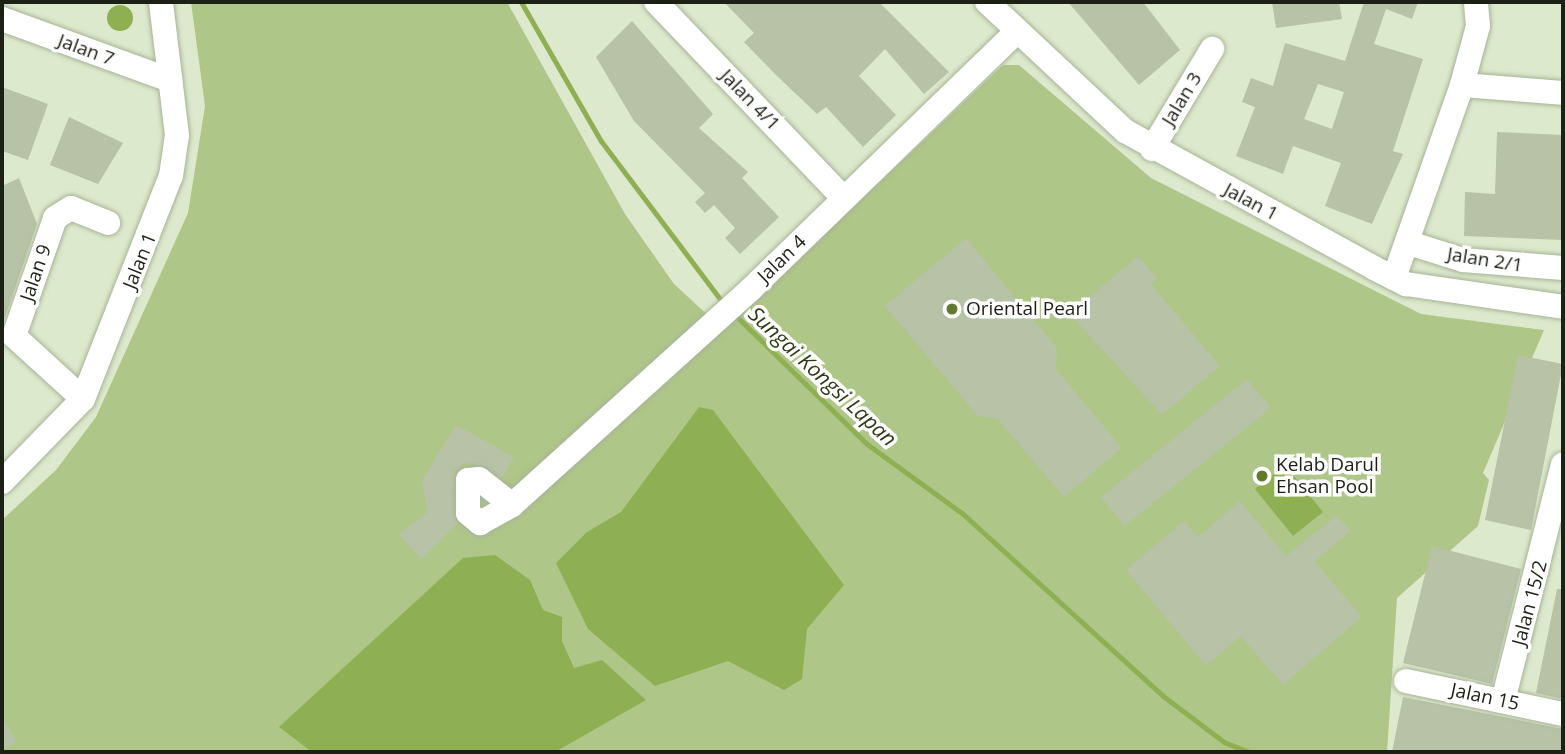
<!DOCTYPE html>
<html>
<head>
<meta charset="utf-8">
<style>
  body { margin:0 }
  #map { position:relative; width:1565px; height:754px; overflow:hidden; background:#dde9cc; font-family:"Open Sans",sans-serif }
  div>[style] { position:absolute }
  .green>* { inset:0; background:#afc689 }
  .water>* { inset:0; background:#8faf53 }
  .round { border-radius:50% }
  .stream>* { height:5px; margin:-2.5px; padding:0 2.5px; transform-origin:2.5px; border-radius:2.5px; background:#8faf53 }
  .building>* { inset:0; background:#b7c2a6 }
  .roads { filter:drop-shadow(0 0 2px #a7b397) drop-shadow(0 0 2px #a7b397) }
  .minor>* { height:24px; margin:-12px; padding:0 12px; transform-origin:12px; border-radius:12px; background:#fff }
  .dots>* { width:19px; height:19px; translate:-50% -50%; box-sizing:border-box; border:4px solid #fff; border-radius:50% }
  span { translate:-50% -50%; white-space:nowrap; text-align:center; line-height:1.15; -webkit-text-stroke:7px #fff; paint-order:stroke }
  .street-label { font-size:19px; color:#1c2015 }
  .poi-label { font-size:19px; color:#1c2015 }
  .left { translate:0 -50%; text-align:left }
  .water-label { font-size:21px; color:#2d3a13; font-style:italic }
  .frame { position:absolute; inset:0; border:4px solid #1c2015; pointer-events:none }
</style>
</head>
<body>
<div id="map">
  <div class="green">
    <div style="clip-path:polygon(191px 2px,507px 2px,625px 214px,674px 284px,724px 330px,1003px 65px,1019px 65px,1151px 178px,1421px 314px,1544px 330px,1483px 473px,1489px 480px,1478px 526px,1397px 598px,1387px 752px,2px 752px,2px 520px,56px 470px,96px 417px,188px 213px,205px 106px)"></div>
  </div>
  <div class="water">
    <div class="round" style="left:107px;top:5px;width:26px;height:26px"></div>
    <div style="clip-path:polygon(699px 407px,713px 410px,844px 585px,807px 629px,802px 679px,784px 690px,728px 661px,655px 686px,588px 629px,556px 563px,587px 532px,621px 512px)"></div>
    <div style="clip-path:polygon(1285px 465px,1323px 512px,1293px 536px,1255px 489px)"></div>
    <div style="clip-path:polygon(495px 555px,530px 580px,543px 610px,562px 617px,562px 641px,574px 668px,602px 660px,646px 700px,555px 752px,312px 752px,279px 727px,463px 558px)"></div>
  </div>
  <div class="stream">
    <div style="left:521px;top:2px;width:160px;rotate:60.1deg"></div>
    <div style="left:601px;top:141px;width:204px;rotate:53deg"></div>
    <div style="left:733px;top:313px;width:187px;rotate:44.4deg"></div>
    <div style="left:867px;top:444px;width:119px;rotate:36.1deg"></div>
    <div style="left:963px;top:514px;width:270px;rotate:42.3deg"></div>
    <div style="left:1163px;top:696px;width:76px;rotate:37deg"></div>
    <div style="left:1224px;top:742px;width:27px;rotate:22deg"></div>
  </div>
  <div class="building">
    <div style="clip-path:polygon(724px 2px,879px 2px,949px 72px,924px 94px,885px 49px,859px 76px,896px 115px,863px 147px,826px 107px,817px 114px,775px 74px,744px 42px,754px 33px)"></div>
    <div style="clip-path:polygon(1068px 2px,1143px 2px,1180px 50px,1139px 85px)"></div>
    <div style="clip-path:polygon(1272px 2px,1339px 2px,1342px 19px,1276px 28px)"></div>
    <div style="clip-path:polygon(evenodd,1364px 2px,1418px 2px,1412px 19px,1386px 9px,1374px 44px,1423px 59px,1393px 151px,1403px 154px,1372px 224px,1325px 206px,1341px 163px,1293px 146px,1283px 174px,1236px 156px,1255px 107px,1242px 102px,1251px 78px,1273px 86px,1285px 43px,1345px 61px,1364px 2px,1318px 84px,1344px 92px,1332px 129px,1304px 119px,1318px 84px)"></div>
    <div style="clip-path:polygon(632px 21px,713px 114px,699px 128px,748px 172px,742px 178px,779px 217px,740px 254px,725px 238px,735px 228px,714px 205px,705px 213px,695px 202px,705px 193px,634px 121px,596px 57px)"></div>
    <div style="clip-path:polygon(2px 87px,48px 104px,28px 160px,2px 151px)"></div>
    <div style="clip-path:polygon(69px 117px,123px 143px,98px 184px,50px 165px)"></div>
    <div style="clip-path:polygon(1497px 132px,1563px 135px,1563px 240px,1464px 236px,1465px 192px,1495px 194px)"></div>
    <div style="clip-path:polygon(19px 178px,37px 224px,2px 326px,2px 186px)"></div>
    <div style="clip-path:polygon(966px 238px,1057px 348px,1056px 369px,1122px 448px,1064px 497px,997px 418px,978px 416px,885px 306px)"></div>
    <div style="clip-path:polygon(1138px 256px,1157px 278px,1151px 284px,1220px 366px,1162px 415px,1070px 314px)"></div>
    <div style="clip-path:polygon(1518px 355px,1563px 364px,1531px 530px,1485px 520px)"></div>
    <div style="clip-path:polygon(1247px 379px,1271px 408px,1125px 526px,1101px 497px)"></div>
    <div style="clip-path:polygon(456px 425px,514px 457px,502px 478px,467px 462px,455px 472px,458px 523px,421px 560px,399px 534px,427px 513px,422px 480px)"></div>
    <div style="clip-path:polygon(1240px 501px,1286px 556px,1337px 515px,1351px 531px,1315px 561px,1362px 617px,1283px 685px,1241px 636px,1206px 666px,1126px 570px,1184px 521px,1198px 537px)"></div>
    <div style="clip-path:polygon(1432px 546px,1521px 569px,1492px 684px,1403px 663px)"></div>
    <div style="clip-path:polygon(1557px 589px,1563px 589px,1563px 699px,1536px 693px)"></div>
    <div style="clip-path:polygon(1403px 697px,1563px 729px,1563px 752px,1392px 752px)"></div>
    <div style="clip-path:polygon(2px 716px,17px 742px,2px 751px)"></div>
  </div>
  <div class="roads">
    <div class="minor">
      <div style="left:656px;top:2px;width:272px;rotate:46.3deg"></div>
      <div style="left:987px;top:2px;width:189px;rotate:43.1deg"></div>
      <div style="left:1125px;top:131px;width:284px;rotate:28.8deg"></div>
      <div style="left:1374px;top:268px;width:36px;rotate:27deg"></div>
      <div style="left:1406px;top:284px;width:159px;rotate:8.3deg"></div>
      <div style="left:2px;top:19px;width:179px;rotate:20deg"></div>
      <div style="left:1462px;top:85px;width:101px;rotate:4.5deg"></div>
      <div style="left:1152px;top:149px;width:117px;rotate:-59deg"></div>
      <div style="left:1409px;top:243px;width:57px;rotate:17.5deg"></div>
      <div style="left:1463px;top:260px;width:100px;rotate:4.6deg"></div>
      <div style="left:1394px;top:278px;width:205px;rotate:-70.6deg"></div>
      <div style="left:1462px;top:85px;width:61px;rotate:-74.8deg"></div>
      <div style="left:1478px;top:26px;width:24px;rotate:-95deg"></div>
      <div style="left:83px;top:399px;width:93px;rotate:-137.6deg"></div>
      <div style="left:14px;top:336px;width:125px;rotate:-70.8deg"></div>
      <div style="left:55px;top:218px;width:19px;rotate:-32deg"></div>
      <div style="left:71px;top:208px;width:40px;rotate:22deg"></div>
      <div style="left:2px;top:482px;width:116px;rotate:-45.7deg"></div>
      <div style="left:83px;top:399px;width:240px;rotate:-68.5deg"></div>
      <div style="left:171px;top:176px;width:41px;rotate:-81.7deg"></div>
      <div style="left:177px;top:135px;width:134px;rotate:-96.9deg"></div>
      <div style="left:512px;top:505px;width:42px;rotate:-141.8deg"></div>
      <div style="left:479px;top:479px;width:11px;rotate:175deg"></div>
      <div style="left:468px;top:480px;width:33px;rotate:90deg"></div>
      <div style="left:468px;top:513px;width:16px;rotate:40deg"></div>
      <div style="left:480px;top:523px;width:37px;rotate:-29deg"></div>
      <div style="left:512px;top:505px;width:322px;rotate:-42.1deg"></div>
      <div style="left:751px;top:289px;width:368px;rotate:-44.1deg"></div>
      <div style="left:1406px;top:681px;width:160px;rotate:11.9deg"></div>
      <div style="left:1503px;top:701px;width:244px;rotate:-75.8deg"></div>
    </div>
  </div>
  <div class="dots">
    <div style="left:952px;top:309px;background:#617a2d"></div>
    <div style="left:1262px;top:476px;background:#617a2d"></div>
  </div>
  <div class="street-label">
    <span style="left:86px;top:50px;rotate:20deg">Jalan 7</span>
    <span style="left:1182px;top:99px;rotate:-59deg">Jalan 3</span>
    <span style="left:750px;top:100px;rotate:46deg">Jalan 4/1</span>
    <span style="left:1251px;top:202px;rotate:28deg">Jalan 1</span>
    <span style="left:782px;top:259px;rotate:-44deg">Jalan 4</span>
    <span style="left:1485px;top:260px;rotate:9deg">Jalan 2/1</span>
    <span style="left:140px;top:261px;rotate:-68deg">Jalan 1</span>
    <span style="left:36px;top:273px;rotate:-71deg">Jalan 9</span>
    <span style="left:1530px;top:603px;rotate:-75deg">Jalan 15/2</span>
    <span style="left:1485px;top:697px;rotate:12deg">Jalan 15</span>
  </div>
  <div class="poi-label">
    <span class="left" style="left:966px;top:309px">Oriental Pearl</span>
    <span class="left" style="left:1276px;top:476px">Kelab Darul<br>Ehsan Pool</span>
  </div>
  <div class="water-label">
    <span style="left:823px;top:376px;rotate:43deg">Sungai Kongsi Lapan</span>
  </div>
  <div class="frame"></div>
</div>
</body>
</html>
